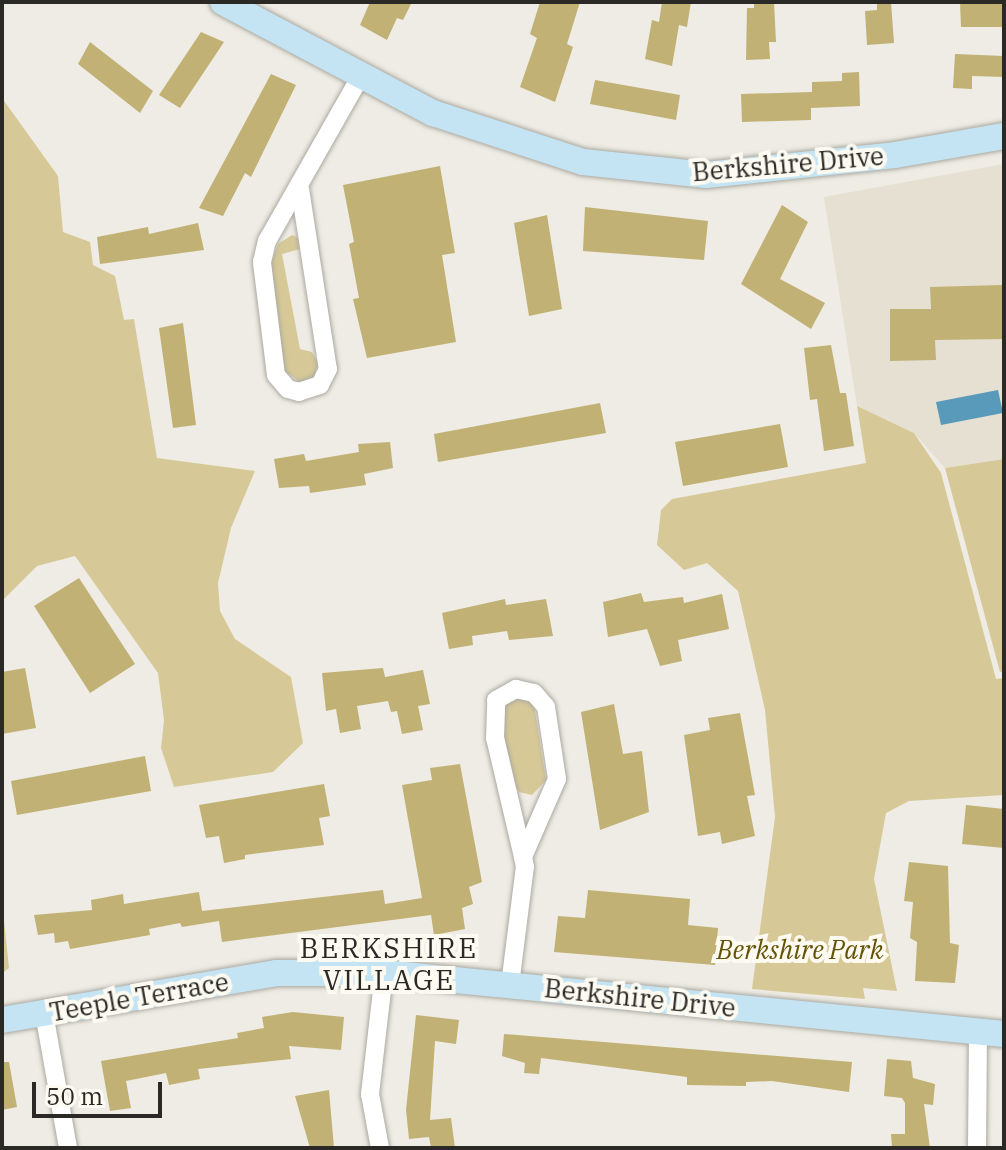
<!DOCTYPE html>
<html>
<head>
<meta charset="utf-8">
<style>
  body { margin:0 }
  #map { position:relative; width:1006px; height:1150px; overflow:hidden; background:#eeece4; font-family:"IBM Plex Serif",serif }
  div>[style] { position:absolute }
  .built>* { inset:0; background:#e5e0d1 }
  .green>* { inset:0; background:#d7c997 }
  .water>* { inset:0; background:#5999ba }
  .building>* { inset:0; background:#c1b174 }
  .roads { filter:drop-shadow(0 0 2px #aba9a1) drop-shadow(0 0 2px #aba9a1) }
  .street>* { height:18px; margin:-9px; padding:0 9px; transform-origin:9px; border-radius:9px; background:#fff }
  .secondary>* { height:26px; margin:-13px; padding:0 13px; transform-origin:13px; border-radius:13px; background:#c4e4f3 }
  span { translate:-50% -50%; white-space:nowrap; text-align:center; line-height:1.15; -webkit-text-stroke:8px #fcfaf1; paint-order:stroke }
  .street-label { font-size:26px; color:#2a2926 }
  .park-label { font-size:26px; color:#655305; font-style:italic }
  .neighbourhood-label { font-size:28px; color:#2a2926; letter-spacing:2px }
  .frame { position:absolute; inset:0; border:4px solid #2a2926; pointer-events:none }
  .scale { position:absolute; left:32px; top:1082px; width:130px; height:36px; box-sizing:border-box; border:4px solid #2a2926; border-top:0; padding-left:10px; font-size:24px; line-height:28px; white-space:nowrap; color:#2a2926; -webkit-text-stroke:6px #fcfaf1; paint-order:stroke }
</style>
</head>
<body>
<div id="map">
  <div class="built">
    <div style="clip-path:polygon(1004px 164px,1004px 459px,945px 468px,914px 433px,857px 406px,824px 197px)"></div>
  </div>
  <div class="green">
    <div style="clip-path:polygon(2px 98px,58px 176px,63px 232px,90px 242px,93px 265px,115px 276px,124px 320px,134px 319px,157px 458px,255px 471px,231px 528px,218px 583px,220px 611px,235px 639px,291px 677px,303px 743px,273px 772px,174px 787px,161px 748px,164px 720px,158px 673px,75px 556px,37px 566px,2px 601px)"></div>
    <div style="clip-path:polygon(292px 235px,300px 239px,300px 249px,282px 254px,300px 349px,312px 352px,318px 363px,314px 377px,300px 382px,283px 370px,271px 264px,278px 244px)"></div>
    <div style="clip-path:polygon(857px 406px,914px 433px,941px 473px,996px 679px,1004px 678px,1004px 795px,909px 801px,886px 813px,874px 879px,897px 991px,863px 988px,865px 999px,752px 989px,775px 817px,765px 710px,738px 591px,707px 563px,684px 570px,657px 545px,661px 510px,672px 499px,866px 463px)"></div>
    <div style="clip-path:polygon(1004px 459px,1004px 671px,1000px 672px,945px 468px)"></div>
    <div style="clip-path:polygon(510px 697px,524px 697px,534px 705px,546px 780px,532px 795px,519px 792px,512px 781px,501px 719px)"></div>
    <div style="clip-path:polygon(2px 901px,9px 968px,4px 972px,2px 970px)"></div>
  </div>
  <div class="water">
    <div style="clip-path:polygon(998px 390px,1003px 413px,941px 425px,936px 402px)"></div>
  </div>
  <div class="building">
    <div style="clip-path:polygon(370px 2px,412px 2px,403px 20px,397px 18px,387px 40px,360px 25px)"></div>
    <div style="clip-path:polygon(540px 2px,580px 2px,567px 44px,573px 47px,555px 102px,520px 87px,537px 38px,530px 34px)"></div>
    <div style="clip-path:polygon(662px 2px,691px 2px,687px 27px,679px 25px,672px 66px,645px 59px,652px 20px,659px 22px)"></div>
    <div style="clip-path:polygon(754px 2px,774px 2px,776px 42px,769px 42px,770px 59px,746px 60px,747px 8px,754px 8px)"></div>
    <div style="clip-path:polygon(877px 2px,891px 2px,894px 43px,867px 45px,865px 11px,877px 10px)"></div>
    <div style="clip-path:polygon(960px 2px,1004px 2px,1004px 27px,961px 27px)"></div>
    <div style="clip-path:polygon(201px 32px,224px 42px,180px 108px,159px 95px)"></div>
    <div style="clip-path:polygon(90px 42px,153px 91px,140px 113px,78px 64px)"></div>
    <div style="clip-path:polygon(955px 54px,1004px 56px,1004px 77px,972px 76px,972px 89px,953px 88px)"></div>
    <div style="clip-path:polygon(859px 72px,860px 106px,811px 108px,811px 120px,742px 122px,741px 94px,812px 92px,812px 82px,842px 81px,842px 73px)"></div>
    <div style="clip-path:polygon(271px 74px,296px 85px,251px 177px,245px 173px,223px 216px,199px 208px)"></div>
    <div style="clip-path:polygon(595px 80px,680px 95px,676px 120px,590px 104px)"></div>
    <div style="clip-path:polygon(440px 166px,455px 253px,442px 255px,456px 342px,367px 358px,353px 299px,359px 298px,349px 244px,354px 242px,343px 185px)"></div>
    <div style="clip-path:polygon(782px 205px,808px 222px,780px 279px,825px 303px,811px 329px,741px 284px)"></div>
    <div style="clip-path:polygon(585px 207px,708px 221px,704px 260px,583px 251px)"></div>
    <div style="clip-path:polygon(547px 215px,562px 309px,529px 316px,514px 223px)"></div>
    <div style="clip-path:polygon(198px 223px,204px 250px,100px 264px,97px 237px,148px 227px,149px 234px)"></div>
    <div style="clip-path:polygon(1002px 285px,1004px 339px,935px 340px,936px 360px,890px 361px,890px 309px,931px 309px,930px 287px)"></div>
    <div style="clip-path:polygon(183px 323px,196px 425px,173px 428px,159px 328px)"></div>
    <div style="clip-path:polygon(831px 345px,840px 393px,846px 393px,854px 446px,824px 451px,817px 399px,810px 400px,804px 348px)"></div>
    <div style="clip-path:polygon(600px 403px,606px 433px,438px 462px,434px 434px)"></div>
    <div style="clip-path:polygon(780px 424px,788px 467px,683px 486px,675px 442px)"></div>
    <div style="clip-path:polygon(390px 442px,393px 468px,364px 474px,366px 485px,310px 493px,309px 486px,279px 488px,274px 459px,304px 454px,306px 461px,359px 452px,358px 444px)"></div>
    <div style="clip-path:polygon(79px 578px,135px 664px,90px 693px,34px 606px)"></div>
    <div style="clip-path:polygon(641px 593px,644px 602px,683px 597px,684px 603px,722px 594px,729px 629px,678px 640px,682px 661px,660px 666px,647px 629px,608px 637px,603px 602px)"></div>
    <div style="clip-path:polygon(505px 599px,506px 605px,546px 599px,553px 636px,509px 640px,507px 631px,472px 636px,473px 645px,449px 649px,442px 613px)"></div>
    <div style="clip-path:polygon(25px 668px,36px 728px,2px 734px,2px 672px)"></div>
    <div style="clip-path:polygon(383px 668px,385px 677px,423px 670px,430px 704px,418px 706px,423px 730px,402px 734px,397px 711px,391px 712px,388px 701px,357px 706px,361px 729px,340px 733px,336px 709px,326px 711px,322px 673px)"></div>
    <div style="clip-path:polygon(614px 704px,623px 754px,642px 751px,649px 812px,600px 830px,581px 712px)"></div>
    <div style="clip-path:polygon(740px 713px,755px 795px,747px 796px,755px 836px,722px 844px,720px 832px,698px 836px,684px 735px,710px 730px,708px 718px)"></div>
    <div style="clip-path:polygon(145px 756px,151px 791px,17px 815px,11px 781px)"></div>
    <div style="clip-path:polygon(460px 764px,482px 882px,469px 887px,473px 904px,462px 908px,465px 929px,434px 935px,431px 915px,222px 942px,219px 921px,182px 927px,180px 923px,149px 929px,150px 935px,70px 949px,68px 941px,55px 943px,54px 933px,38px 935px,34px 915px,92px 910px,91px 900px,123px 894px,124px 904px,199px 892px,202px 911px,383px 890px,385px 904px,422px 898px,402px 785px,432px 780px,430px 768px)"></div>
    <div style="clip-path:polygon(324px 784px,330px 816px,319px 818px,324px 845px,245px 855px,245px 859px,224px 863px,219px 836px,206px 838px,199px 805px)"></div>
    <div style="clip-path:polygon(966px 805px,1004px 809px,1004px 848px,962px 844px)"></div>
    <div style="clip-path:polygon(909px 862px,948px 866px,950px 943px,959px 945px,955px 983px,915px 981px,917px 942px,910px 938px,913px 902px,904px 901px)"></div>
    <div style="clip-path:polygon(588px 890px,690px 899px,688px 925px,718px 928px,715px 965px,554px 952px,558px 916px,585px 918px)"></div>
    <div style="clip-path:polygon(293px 1012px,344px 1017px,341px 1050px,289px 1046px,291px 1059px,198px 1069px,200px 1079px,169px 1085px,166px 1073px,126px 1081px,131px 1108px,110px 1111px,101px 1061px,238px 1038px,237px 1033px,264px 1028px,262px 1017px)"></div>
    <div style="clip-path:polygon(416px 1015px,459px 1020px,456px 1044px,435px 1041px,430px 1120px,451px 1118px,455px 1148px,431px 1148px,429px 1137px,409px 1139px,406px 1110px)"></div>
    <div style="clip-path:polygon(504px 1034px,852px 1062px,849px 1092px,772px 1081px,746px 1082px,746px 1086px,687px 1085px,687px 1077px,541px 1058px,539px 1074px,524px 1073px,525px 1063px,502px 1056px)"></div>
    <div style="clip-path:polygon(887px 1059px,911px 1061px,913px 1078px,935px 1084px,933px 1105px,924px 1104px,930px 1148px,892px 1148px,891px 1134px,905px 1134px,905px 1103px,902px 1098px,884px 1096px)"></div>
    <div style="clip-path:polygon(2px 1062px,9px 1062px,17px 1107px,2px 1110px)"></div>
    <div style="clip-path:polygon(329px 1090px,334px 1148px,310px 1148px,295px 1096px)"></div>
  </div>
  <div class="roads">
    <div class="street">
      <div style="left:300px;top:189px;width:182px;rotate:81.2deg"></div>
      <div style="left:328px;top:369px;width:18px;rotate:117deg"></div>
      <div style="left:320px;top:385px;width:22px;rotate:162deg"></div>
      <div style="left:299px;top:392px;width:11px;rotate:-165deg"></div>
      <div style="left:288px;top:389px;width:18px;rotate:-131deg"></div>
      <div style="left:276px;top:375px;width:114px;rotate:-97.1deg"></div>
      <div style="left:262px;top:262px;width:22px;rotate:-77deg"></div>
      <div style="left:267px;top:241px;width:189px;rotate:-60.4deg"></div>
      <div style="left:510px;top:985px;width:119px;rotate:-82.8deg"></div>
      <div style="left:525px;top:867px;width:10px;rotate:-101deg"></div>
      <div style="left:523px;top:857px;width:122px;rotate:-103.2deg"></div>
      <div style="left:495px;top:738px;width:38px;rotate:-88deg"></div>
      <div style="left:496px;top:700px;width:23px;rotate:-29deg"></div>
      <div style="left:516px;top:689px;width:18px;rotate:13deg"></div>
      <div style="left:534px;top:693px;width:18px;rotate:49deg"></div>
      <div style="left:546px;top:707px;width:73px;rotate:81.3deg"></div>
      <div style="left:557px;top:779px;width:85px;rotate:113.6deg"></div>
      <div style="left:44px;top:1013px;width:137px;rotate:79.9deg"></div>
      <div style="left:380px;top:1148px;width:55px;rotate:-100.5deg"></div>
      <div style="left:370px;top:1094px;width:122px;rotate:-83.4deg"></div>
      <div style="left:977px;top:1148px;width:117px;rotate:-89.5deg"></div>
    </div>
    <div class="secondary">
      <div style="left:223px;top:2px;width:238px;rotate:27.9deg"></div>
      <div style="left:433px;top:113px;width:158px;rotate:18.1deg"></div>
      <div style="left:583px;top:162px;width:124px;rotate:6deg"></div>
      <div style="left:706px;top:175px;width:190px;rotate:-6deg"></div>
      <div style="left:895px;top:155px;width:111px;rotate:-9.9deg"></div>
      <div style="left:2px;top:1020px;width:278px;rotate:-9.7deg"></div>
      <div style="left:276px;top:973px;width:108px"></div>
      <div style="left:384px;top:973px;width:623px;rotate:5.62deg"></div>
    </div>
  </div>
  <div class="street-label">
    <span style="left:788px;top:164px;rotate:-5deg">Berkshire Drive</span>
    <span style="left:139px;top:997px;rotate:-10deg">Teeple Terrace</span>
    <span style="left:640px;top:998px;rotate:6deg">Berkshire Drive</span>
  </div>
  <div class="park-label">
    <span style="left:800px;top:950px">Berkshire Park</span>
  </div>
  <div class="neighbourhood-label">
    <span style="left:389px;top:964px">BERKSHIRE<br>VILLAGE</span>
  </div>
  <div class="frame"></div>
  <div class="scale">50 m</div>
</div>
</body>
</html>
